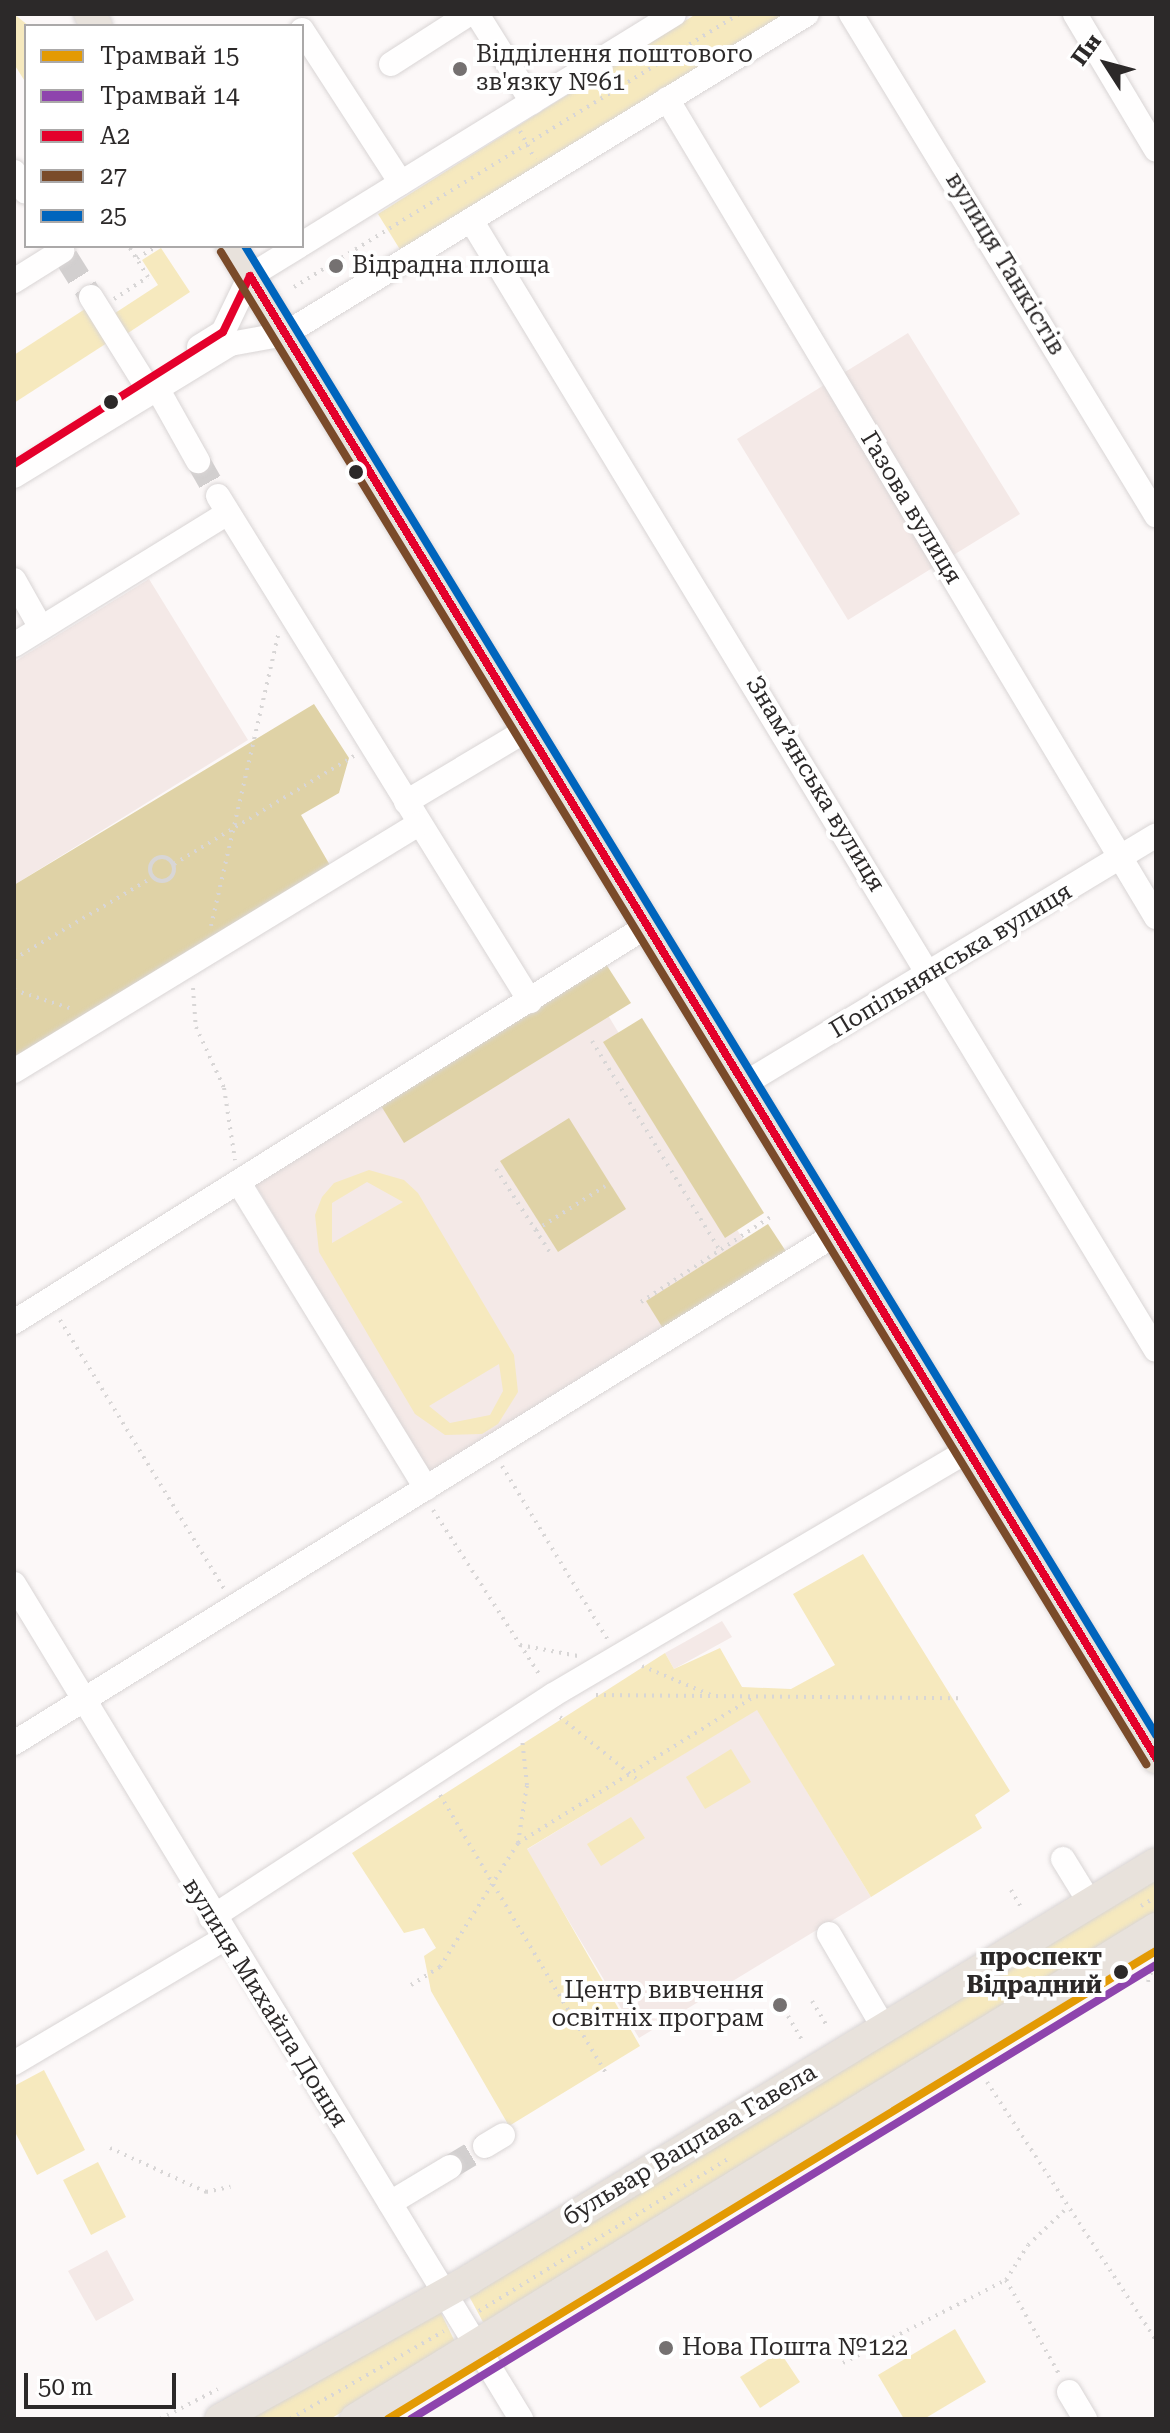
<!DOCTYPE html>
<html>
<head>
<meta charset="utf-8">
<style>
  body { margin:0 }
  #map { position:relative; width:1170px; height:2433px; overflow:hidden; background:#fcf8f8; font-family:"Roboto Serif",serif }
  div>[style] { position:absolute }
  .built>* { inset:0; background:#f4e9e7 }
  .green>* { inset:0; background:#f6e9be }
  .forest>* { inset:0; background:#dfd2a6 }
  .minor-tunnel>* { height:24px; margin-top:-12px; transform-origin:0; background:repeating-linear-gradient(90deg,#d2cfcf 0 24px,transparent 0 36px) }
  .path>* { height:4px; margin-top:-2px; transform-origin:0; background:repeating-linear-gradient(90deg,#d8d6d6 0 2px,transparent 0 8px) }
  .path>.ring { margin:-2px; padding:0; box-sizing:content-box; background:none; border:4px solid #d8d6d6; border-radius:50% }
  .roads { filter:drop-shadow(0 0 2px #d9d5d5) drop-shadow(0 0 2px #d9d5d5) }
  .minor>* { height:24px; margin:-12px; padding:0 12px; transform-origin:12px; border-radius:12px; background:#fffefe }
  .major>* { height:30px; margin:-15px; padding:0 15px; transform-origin:15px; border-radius:15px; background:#e8e2dc }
  .bus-1>* { height:8px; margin:-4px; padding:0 4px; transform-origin:4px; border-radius:4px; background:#e4002b }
  .bus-2>* { height:8px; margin:-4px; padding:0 4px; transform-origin:4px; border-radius:4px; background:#7a4b2a }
  .bus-3>* { height:8px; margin:-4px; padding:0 4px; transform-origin:4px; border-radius:4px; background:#0065bd }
  .tram-1>* { height:8px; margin:-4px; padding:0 4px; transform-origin:4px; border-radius:4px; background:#e39a04 }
  .tram-2>* { height:8px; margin:-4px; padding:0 4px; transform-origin:4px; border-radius:4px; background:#8e44ad }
  .dots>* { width:22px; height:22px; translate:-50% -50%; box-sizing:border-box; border:4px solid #fff; border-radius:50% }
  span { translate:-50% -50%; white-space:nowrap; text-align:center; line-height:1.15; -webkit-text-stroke:8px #fff; paint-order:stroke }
  .poi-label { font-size:24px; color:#2c2929 }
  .left { translate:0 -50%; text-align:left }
  .right { translate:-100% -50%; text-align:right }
  .street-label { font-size:24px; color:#2c2929 }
  .stop-label { font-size:24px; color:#2c2929; font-weight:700 }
  .frame { position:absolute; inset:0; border:16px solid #2c2929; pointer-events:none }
  .legend { position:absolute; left:24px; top:24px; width:280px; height:224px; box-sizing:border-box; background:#fff; border:2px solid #aba9a9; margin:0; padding:10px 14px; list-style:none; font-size:24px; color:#2c2929 }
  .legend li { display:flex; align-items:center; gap:16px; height:40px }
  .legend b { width:40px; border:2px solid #aba9a9 }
  .north { position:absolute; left:1066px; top:24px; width:80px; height:80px; -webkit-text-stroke:6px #fff; paint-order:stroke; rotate:306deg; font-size:22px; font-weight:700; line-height:32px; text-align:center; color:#2c2929 }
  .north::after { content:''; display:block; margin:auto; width:28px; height:36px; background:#2c2929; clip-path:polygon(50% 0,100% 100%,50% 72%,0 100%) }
  .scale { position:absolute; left:24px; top:2373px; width:152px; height:36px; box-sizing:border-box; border:4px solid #2c2929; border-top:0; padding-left:10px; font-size:24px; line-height:28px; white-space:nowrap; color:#2c2929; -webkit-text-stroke:6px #fff; paint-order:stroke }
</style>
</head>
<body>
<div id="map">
  <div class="built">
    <div style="clip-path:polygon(908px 333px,1020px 514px,848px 620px,737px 439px)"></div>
    <div style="clip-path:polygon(149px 579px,248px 740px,14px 885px,14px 662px)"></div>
    <div style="clip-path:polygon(585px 977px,759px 1266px,429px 1474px,255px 1184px)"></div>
    <div style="clip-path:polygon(722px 1621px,732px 1637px,674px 1669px,665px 1653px)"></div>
    <div style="clip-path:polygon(757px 1709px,871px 1897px,639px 2038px,526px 1850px)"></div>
    <div style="clip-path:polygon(107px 2250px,134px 2300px,96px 2321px,68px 2271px)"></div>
  </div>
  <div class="green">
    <div style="clip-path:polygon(14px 14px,29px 26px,26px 83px,14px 64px)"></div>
    <div style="clip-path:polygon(696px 14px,795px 14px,404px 256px,378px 214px)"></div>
    <div style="clip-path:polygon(161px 248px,190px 292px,122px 337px,109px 317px,158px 285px,142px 260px)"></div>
    <div style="clip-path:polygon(85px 309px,107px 343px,14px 403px,14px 355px)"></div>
    <div style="clip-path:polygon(evenodd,369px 1170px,404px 1180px,418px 1193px,514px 1355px,518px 1392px,498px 1424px,482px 1434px,445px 1435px,415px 1414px,319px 1252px,315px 1215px,322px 1197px,334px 1183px,369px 1170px,367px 1182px,403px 1202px,332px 1243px,332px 1203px,367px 1182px,369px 1170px,499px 1364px,503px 1391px,490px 1415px,450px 1423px,429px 1406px,499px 1364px)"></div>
    <div style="clip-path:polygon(863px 1554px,1010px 1791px,975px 1815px,982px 1828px,871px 1897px,757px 1710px,527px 1849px,640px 2046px,509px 2126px,431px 1991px,424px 1956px,436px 1948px,424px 1928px,404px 1933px,352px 1853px,665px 1653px,674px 1669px,720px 1648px,742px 1687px,791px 1689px,835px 1665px,793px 1594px)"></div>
    <div style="clip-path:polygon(731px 1749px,751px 1782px,705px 1809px,686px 1777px)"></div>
    <div style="clip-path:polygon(631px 1817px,645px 1838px,601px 1866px,587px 1844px)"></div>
    <div style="clip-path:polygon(1156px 1870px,1156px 1915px,499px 2319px,483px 2322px,469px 2296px)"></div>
    <div style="clip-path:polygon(44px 2070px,85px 2150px,37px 2175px,14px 2130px,14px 2086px)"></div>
    <div style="clip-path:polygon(98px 2162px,126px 2217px,91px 2235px,63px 2180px)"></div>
    <div style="clip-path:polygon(439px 2309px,457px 2346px,330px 2419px,242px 2419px)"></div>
    <div style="clip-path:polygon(955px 2329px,986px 2382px,924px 2419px,904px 2419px,878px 2375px)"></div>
    <div style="clip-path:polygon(780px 2352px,800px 2382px,760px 2408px,740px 2377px)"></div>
  </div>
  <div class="forest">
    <div style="clip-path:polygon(314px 704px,349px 758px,339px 793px,301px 815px,335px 874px,14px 1071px,14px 885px)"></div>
    <div style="clip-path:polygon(604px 961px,631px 1003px,404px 1143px,378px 1101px)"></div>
    <div style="clip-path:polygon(642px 1018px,764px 1213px,725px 1238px,603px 1042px)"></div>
    <div style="clip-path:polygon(569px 1118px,626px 1209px,558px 1252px,500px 1161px)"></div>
    <div style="clip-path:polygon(768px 1224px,787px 1253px,664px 1330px,646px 1301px)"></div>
  </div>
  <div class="minor-tunnel">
    <div style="left:66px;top:257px;width:47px;rotate:58deg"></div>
    <div style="left:198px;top:461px;width:40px;rotate:60.3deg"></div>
    <div style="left:450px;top:2167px;width:41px;rotate:-31deg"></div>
  </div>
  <div class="path">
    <div style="left:520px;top:131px;width:32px;rotate:62deg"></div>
    <div style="left:137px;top:258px;width:24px;rotate:-30deg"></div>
    <div style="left:294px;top:287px;width:522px;rotate:-31.53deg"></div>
    <div style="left:114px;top:299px;width:40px;rotate:-32.9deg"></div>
    <div style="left:148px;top:277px;width:36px;rotate:-122deg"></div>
    <div class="ring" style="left:150px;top:857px;width:20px;height:20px"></div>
    <div style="left:174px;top:864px;width:210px;rotate:-31deg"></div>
    <div style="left:211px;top:926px;width:299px;rotate:-77deg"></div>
    <div style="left:14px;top:959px;width:161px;rotate:-30.5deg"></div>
    <div style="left:193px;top:988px;width:39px;rotate:86deg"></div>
    <div style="left:196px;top:1027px;width:67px;rotate:65.3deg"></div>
    <div style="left:224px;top:1088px;width:73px;rotate:81.3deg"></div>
    <div style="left:14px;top:990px;width:61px;rotate:18.1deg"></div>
    <div style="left:592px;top:1041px;width:246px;rotate:58.6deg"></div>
    <div style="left:496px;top:1169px;width:101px;rotate:57.1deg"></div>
    <div style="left:536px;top:1230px;width:82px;rotate:-32.5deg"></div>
    <div style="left:641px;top:1302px;width:157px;rotate:-33.3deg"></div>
    <div style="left:60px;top:1320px;width:315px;rotate:58.6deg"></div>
    <div style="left:502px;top:1466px;width:204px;rotate:58.7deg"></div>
    <div style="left:433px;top:1510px;width:199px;rotate:57.1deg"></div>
    <div style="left:520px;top:1645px;width:59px;rotate:10.7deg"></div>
    <div style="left:642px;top:1666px;width:75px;rotate:22.8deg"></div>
    <div style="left:596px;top:1695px;width:366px;rotate:0.5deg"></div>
    <div style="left:560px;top:1717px;width:102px;rotate:39deg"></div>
    <div style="left:440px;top:1795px;width:324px;rotate:59.2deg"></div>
    <div style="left:518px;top:1843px;width:59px;rotate:-81.2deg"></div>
    <div style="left:527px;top:1785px;width:47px;rotate:-96.1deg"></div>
    <div style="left:1011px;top:1890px;width:22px;rotate:60deg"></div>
    <div style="left:1141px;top:1906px;width:17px;rotate:-31deg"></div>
    <div style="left:1148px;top:1982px;width:13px;rotate:-72deg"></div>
    <div style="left:411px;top:1985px;width:34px;rotate:-32deg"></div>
    <div style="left:440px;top:1967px;width:146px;rotate:-57.8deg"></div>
    <div style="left:518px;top:1843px;width:275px;rotate:-31.8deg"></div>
    <div style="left:812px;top:2001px;width:29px;rotate:59deg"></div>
    <div style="left:788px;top:2016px;width:30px;rotate:60deg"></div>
    <div style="left:987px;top:2082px;width:308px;rotate:56.8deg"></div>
    <div style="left:110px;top:2148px;width:106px;rotate:24.6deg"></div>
    <div style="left:206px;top:2192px;width:25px;rotate:-12deg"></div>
    <div style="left:1006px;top:2280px;width:110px;rotate:60.6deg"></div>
    <div style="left:479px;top:2311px;width:295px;rotate:-31.4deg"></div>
    <div style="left:843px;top:2363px;width:183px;rotate:-27deg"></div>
    <div style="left:1006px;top:2280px;width:41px;rotate:-57.8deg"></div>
    <div style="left:1028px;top:2245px;width:54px;rotate:-43.5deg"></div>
    <div style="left:160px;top:2419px;width:65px;rotate:-27.3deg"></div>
    <div style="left:290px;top:2419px;width:177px;rotate:-29.7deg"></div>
  </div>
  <div class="roads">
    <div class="minor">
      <div style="left:477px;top:14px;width:104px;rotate:58deg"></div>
      <div style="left:851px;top:14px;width:587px;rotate:58.67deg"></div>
      <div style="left:1075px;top:14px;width:158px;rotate:59.2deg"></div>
      <div style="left:302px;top:30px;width:182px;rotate:57.1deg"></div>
      <div style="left:391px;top:64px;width:93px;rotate:-32.7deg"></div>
      <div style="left:667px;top:99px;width:953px;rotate:59.13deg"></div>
      <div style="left:14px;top:172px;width:23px;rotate:59deg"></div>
      <div style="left:471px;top:220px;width:1321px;rotate:58.78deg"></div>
      <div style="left:302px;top:244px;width:437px;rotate:-31.7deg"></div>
      <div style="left:14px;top:281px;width:57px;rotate:-32deg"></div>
      <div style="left:91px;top:297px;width:100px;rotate:58.1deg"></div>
      <div style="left:199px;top:347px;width:28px;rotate:-32deg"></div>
      <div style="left:223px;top:332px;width:62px;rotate:-64.3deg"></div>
      <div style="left:250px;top:276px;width:57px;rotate:-31.5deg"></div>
      <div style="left:157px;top:388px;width:84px;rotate:60.7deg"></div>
      <div style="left:14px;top:476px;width:253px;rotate:-31.4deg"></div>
      <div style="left:230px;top:344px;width:56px;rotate:-10.3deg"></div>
      <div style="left:285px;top:334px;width:612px;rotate:-31.51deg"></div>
      <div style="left:218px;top:496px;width:594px;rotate:58.29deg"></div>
      <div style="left:14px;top:580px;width:55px;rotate:60.6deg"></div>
      <div style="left:14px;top:645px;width:251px;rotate:-31.7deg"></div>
      <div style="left:406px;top:802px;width:141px;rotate:-30.8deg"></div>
      <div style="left:14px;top:1071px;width:474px;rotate:-31.4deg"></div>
      <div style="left:744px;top:1084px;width:481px;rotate:-31.1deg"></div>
      <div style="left:239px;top:1183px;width:358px;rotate:58.5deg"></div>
      <div style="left:14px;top:1322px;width:747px;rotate:-32.03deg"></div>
      <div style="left:14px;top:1584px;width:977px;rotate:58.73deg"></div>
      <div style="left:14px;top:1743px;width:967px;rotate:-31.77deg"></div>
      <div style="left:1063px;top:1859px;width:52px;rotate:58.5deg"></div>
      <div style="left:211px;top:1918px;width:408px;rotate:-33.1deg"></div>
      <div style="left:553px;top:1695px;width:481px;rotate:-30.5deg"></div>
      <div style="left:829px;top:1934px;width:109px;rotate:59.7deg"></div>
      <div style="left:14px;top:2063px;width:244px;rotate:-30.6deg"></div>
      <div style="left:485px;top:2146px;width:21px;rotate:-31deg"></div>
      <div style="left:390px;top:2203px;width:70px;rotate:-31deg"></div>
      <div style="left:1069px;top:2392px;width:31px;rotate:59deg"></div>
    </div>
    <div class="major">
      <div style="left:89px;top:14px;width:14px;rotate:56deg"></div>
      <div style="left:231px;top:246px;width:1773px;rotate:58.54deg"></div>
      <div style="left:220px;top:2419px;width:287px;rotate:-29.2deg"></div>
      <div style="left:470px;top:2279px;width:802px;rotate:-31.23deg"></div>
      <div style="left:355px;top:2419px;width:940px;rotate:-31.51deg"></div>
    </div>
  </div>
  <div class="bus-1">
    <div style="left:250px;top:276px;width:1737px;rotate:58.56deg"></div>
    <div style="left:14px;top:464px;width:247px;rotate:-32.3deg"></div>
    <div style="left:223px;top:332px;width:62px;rotate:-64.3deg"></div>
  </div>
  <div class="bus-2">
    <div style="left:221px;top:252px;width:1773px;rotate:58.54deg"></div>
  </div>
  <div class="bus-3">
    <div style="left:245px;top:246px;width:1746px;rotate:58.54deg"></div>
  </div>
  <div class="tram-1">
    <div style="left:388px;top:2419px;width:899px;rotate:-31.36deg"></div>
  </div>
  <div class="tram-2">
    <div style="left:411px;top:2419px;width:872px;rotate:-31.36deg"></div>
  </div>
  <div class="dots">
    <div style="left:460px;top:69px;background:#757171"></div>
    <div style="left:336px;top:266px;background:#757171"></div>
    <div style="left:111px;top:402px;background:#2c2929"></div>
    <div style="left:356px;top:472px;background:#2c2929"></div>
    <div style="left:1121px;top:1972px;background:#2c2929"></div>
    <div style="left:780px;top:2005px;background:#757171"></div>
    <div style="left:666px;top:2348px;background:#757171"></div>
  </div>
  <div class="poi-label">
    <span class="left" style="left:476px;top:69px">Відділення поштового<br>зв'язку №61</span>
    <span class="left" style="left:352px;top:266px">Відрадна площа</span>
    <span class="right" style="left:764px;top:2005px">Центр вивчення<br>освітніх програм</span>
    <span class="left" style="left:682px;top:2348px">Нова Пошта №122</span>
  </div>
  <div class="street-label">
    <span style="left:1005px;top:264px;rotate:59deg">вулиця Танкістів</span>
    <span style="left:911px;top:508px;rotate:59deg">Газова вулиця</span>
    <span style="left:815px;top:784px;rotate:59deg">Знамʼянська вулиця</span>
    <span style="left:951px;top:961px;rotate:-31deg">Попільнянська вулиця</span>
    <span style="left:265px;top:2003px;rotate:58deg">вулиця Михайла Донця</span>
    <span style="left:690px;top:2145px;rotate:-31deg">бульвар Вацлава Гавела</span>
  </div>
  <div class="stop-label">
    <span class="right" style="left:1102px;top:1972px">проспект<br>Відрадний</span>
  </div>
  <div class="frame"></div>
  <ul class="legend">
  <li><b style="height:10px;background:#e39a04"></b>Трамвай 15</li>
  <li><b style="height:10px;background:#8e44ad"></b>Трамвай 14</li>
  <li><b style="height:10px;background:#e4002b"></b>А2</li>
  <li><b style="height:10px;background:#7a4b2a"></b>27</li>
  <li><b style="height:10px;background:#0065bd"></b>25</li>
  </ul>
  <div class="north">Пн</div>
  <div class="scale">50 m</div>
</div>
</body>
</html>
